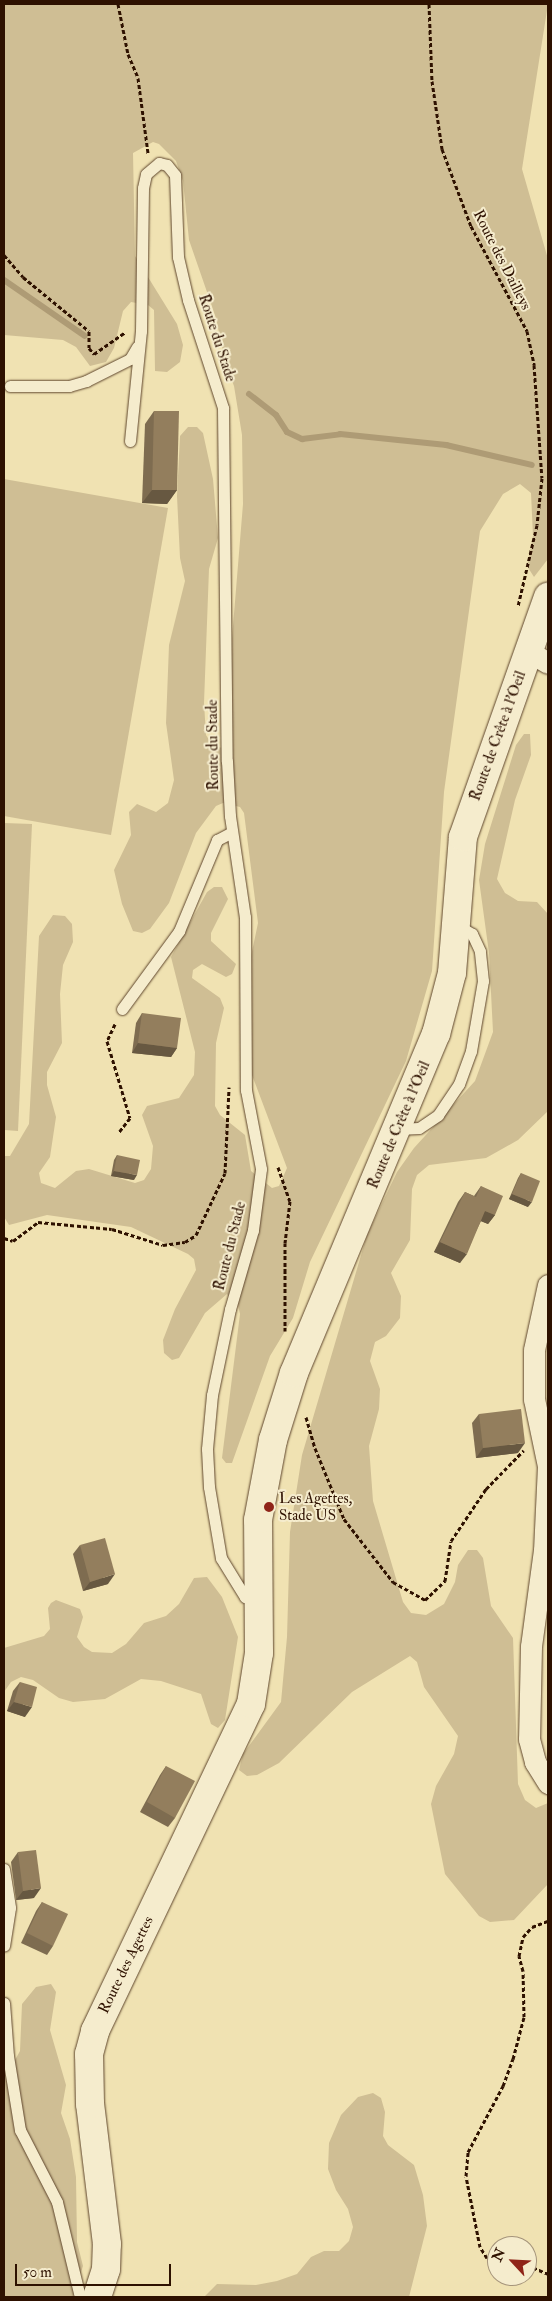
<!DOCTYPE html>
<html>
<head>
<meta charset="utf-8">
<style>
  body { margin:0 }
  #map { position:relative; width:552px; height:2301px; overflow:hidden; background:#f0e2b2; font-family:"IM FELL Double Pica",serif }
  div>[style] { position:absolute }
  .green>* { inset:0; background:#cfbe94 }
  .stream>* { height:6px; margin:-3px; padding:0 3px; transform-origin:3px; border-radius:3px; background:#ae9b75 }
  .path>* { height:3px; margin-top:-1.5px; transform-origin:0; background:repeating-linear-gradient(90deg,#2e1100 0 4px,transparent 0 6.5px) }
  .roads { filter:drop-shadow(0 0 1px #5e452c) drop-shadow(0 0 1px #5e452c) }
  .lane>* { height:11px; margin:-5.5px; padding:0 5.5px; transform-origin:5.5px; border-radius:5.5px; background:#f5eccd }
  .street>* { height:21px; margin:-10.5px; padding:0 10.5px; transform-origin:10.5px; border-radius:10.5px; background:#f5eccd }
  .secondary>* { height:28px; margin:-14px; padding:0 14px; transform-origin:14px; border-radius:14px; background:#f5eccd }
  .wall>* { inset:0; background:#7e6c50 }
  .shaded-wall>* { inset:0; background:#675841 }
  .building>* { inset:0; background:#937e5d }
  .dots>* { width:14px; height:14px; translate:-50% -50%; box-sizing:border-box; border:2px solid #f5eccd; border-radius:50% }
  span { translate:-50% -50%; white-space:nowrap; text-align:center; line-height:1.15; -webkit-text-stroke:4px #f5eccd; paint-order:stroke }
  .street-label { font-size:15px; color:#2e1100 }
  .poi-label { font-size:15px; color:#2e1100 }
  .left { translate:0 -50%; text-align:left }
  .frame { position:absolute; inset:0; border:5px solid #2e1100; pointer-events:none }
  .north { position:absolute; left:487px; top:2236px; width:50px; height:50px; box-sizing:border-box; background:#f5eccd; border:1px solid #a5947b; border-radius:50%; rotate:295deg; font-size:14px; font-weight:700; line-height:20px; text-align:center; color:#2e1100 }
  .north::after { content:''; display:block; margin:auto; width:18px; height:22px; background:#8f2418; clip-path:polygon(50% 0,100% 100%,50% 72%,0 100%) }
  .scale { position:absolute; left:15px; top:2264px; width:156px; height:22px; box-sizing:border-box; border:2px solid #2e1100; border-top:0; padding-left:6px; font-size:15px; line-height:18px; white-space:nowrap; color:#2e1100; -webkit-text-stroke:4px #f5eccd; paint-order:stroke }
</style>
</head>
<body>
<div id="map">
  <div class="green">
    <div style="clip-path:polygon(4px 4px,548px 4px,522px 169px,548px 259px,548px 559px,534px 577px,527px 566px,533px 536px,531px 493px,520px 484px,503px 494px,480px 531px,444px 792px,432px 971px,406px 1061px,310px 1262px,293px 1318px,270px 1356px,232px 1463px,226px 1463px,222px 1458px,240px 1314px,238px 1305px,227px 1294px,205px 1313px,179px 1358px,172px 1360px,164px 1353px,163px 1340px,175px 1309px,196px 1270px,194px 1259px,188px 1254px,131px 1227px,47px 1215px,9px 1225px,4px 1217px,4px 1156px,10px 1156px,29px 1124px,39px 936px,53px 915px,65px 916px,72px 924px,73px 942px,63px 965px,60px 994px,62px 1043px,47px 1072px,47px 1085px,56px 1117px,50px 1157px,39px 1173px,41px 1183px,55px 1188px,76px 1171px,89px 1169px,135px 1183px,144px 1180px,151px 1169px,153px 1146px,142px 1115px,147px 1106px,179px 1098px,194px 1075px,195px 1052px,171px 957px,207px 892px,214px 887px,222px 887px,228px 899px,211px 933px,211px 941px,236px 964px,232px 974px,226px 977px,202px 964px,193px 970px,192px 978px,220px 998px,224px 1008px,216px 1043px,215px 1106px,220px 1115px,245px 1135px,251px 1171px,272px 1188px,279px 1186px,287px 1168px,252px 1075px,249px 966px,258px 923px,244px 813px,240px 807px,223px 803px,216px 806px,196px 833px,169px 903px,150px 929px,142px 933px,133px 931px,122px 904px,114px 870px,131px 835px,129px 812px,137px 804px,156px 812px,168px 803px,174px 780px,166px 723px,169px 645px,185px 581px,180px 558px,177px 496px,180px 436px,188px 427px,197px 427px,203px 433px,213px 479px,218px 538px,209px 569px,204px 703px,206px 735px,213px 746px,223px 748px,243px 504px,242px 435px,234px 386px,225px 362px,216px 318px,189px 240px,183px 181px,176px 161px,159px 144px,153px 142px,133px 153px,135px 256px,177px 324px,183px 345px,180px 362px,167px 372px,155px 371px,154px 310px,148px 305px,131px 302px,123px 311px,114px 348px,106px 362px,90px 366px,76px 347px,63px 340px,4px 335px)"></div>
    <div style="clip-path:polygon(4px 479px,168px 508px,111px 835px,4px 816px)"></div>
    <div style="clip-path:polygon(524px 734px,530px 734px,531px 755px,515px 800px,497px 879px,505px 893px,518px 901px,537px 902px,548px 914px,548px 1111px,518px 1140px,486px 1158px,429px 1165px,417px 1175px,412px 1189px,410px 1240px,391px 1273px,401px 1296px,400px 1318px,386px 1336px,375px 1342px,370px 1361px,380px 1389px,379px 1409px,369px 1446px,373px 1501px,403px 1602px,411px 1613px,426px 1615px,444px 1604px,455px 1582px,458px 1565px,468px 1550px,477px 1550px,483px 1558px,491px 1606px,513px 1638px,518px 1784px,525px 1800px,536px 1808px,548px 1803px,548px 1884px,514px 1920px,490px 1922px,479px 1916px,445px 1874px,431px 1804px,436px 1786px,454px 1754px,458px 1736px,424px 1687px,417px 1662px,410px 1656px,352px 1692px,279px 1763px,257px 1775px,247px 1776px,239px 1770px,243px 1754px,281px 1702px,287px 1637px,290px 1532px,302px 1455px,367px 1235px,397px 1172px,414px 1148px,475px 1081px,493px 1032px,489px 953px,479px 880px,485px 844px,516px 745px)"></div>
    <div style="clip-path:polygon(4px 823px,32px 824px,18px 1131px,4px 1130px)"></div>
    <div style="clip-path:polygon(207px 1577px,222px 1597px,238px 1637px,225px 1720px,218px 1728px,211px 1724px,201px 1694px,161px 1681px,141px 1679px,105px 1699px,73px 1702px,59px 1698px,33px 1680px,21px 1677px,11px 1682px,4px 1692px,4px 1648px,44px 1636px,50px 1629px,48px 1608px,51px 1603px,56px 1600px,80px 1609px,83px 1617px,77px 1637px,84px 1647px,92px 1652px,112px 1653px,126px 1644px,144px 1623px,166px 1616px,179px 1604px,194px 1578px)"></div>
    <div style="clip-path:polygon(51px 1984px,56px 1992px,50px 2030px,66px 2085px,61px 2113px,70px 2139px,76px 2177px,77px 2242px,83px 2266px,73px 2297px,4px 2297px,4px 2065px,15px 2060px,20px 2051px,22px 2004px,36px 1987px)"></div>
    <div style="clip-path:polygon(373px 2093px,381px 2098px,385px 2112px,383px 2136px,388px 2145px,414px 2165px,423px 2195px,427px 2226px,409px 2297px,204px 2297px,217px 2284px,256px 2285px,277px 2281px,297px 2274px,311px 2257px,324px 2251px,339px 2251px,349px 2241px,353px 2227px,348px 2209px,336px 2190px,328px 2169px,329px 2143px,341px 2115px,358px 2097px)"></div>
  </div>
  <div class="stream">
    <div style="left:4px;top:280px;width:98px;rotate:34.7deg"></div>
    <div style="left:249px;top:394px;width:34px;rotate:38deg"></div>
    <div style="left:276px;top:415px;width:20px;rotate:57deg"></div>
    <div style="left:287px;top:432px;width:17px;rotate:25deg"></div>
    <div style="left:302px;top:439px;width:38px;rotate:-7deg"></div>
    <div style="left:340px;top:434px;width:107px;rotate:5.9deg"></div>
    <div style="left:446px;top:445px;width:88px;rotate:13.1deg"></div>
  </div>
  <div class="path">
    <div style="left:118px;top:4px;width:51px;rotate:78.7deg"></div>
    <div style="left:128px;top:54px;width:26px;rotate:67deg"></div>
    <div style="left:138px;top:78px;width:76px;rotate:82.4deg"></div>
    <div style="left:429px;top:4px;width:77px;rotate:87.8deg"></div>
    <div style="left:432px;top:81px;width:69px;rotate:81.6deg"></div>
    <div style="left:442px;top:149px;width:82px;rotate:69.4deg"></div>
    <div style="left:471px;top:226px;width:119px;rotate:61.9deg"></div>
    <div style="left:527px;top:331px;width:35px;rotate:78deg"></div>
    <div style="left:534px;top:365px;width:113px;rotate:86deg"></div>
    <div style="left:542px;top:478px;width:47px;rotate:96.1deg"></div>
    <div style="left:537px;top:525px;width:83px;rotate:103.2deg"></div>
    <div style="left:4px;top:255px;width:29px;rotate:49deg"></div>
    <div style="left:23px;top:277px;width:85px;rotate:39.3deg"></div>
    <div style="left:89px;top:331px;width:17px;rotate:90deg"></div>
    <div style="left:89px;top:348px;width:8px;rotate:50deg"></div>
    <div style="left:94px;top:354px;width:38px;rotate:-35deg"></div>
    <div style="left:115px;top:1024px;width:19px;rotate:115deg"></div>
    <div style="left:107px;top:1041px;width:80px;rotate:73.4deg"></div>
    <div style="left:130px;top:1118px;width:18px;rotate:128deg"></div>
    <div style="left:278px;top:1167px;width:36px;rotate:71deg"></div>
    <div style="left:290px;top:1201px;width:42px;rotate:96.8deg"></div>
    <div style="left:285px;top:1243px;width:88px;rotate:90deg"></div>
    <div style="left:4px;top:1238px;width:9px;rotate:18deg"></div>
    <div style="left:13px;top:1241px;width:31px;rotate:-37deg"></div>
    <div style="left:38px;top:1222px;width:74px;rotate:5.4deg"></div>
    <div style="left:112px;top:1229px;width:53px;rotate:17.4deg"></div>
    <div style="left:163px;top:1245px;width:22px;rotate:-8deg"></div>
    <div style="left:185px;top:1242px;width:13px;rotate:-32deg"></div>
    <div style="left:196px;top:1235px;width:68px;rotate:-64.9deg"></div>
    <div style="left:225px;top:1173px;width:86px;rotate:-87.3deg"></div>
    <div style="left:306px;top:1417px;width:32px;rotate:74deg"></div>
    <div style="left:315px;top:1448px;width:77px;rotate:67.8deg"></div>
    <div style="left:344px;top:1519px;width:80px;rotate:52.1deg"></div>
    <div style="left:393px;top:1582px;width:37px;rotate:29deg"></div>
    <div style="left:425px;top:1600px;width:28px;rotate:-44deg"></div>
    <div style="left:445px;top:1581px;width:40px;rotate:-81.5deg"></div>
    <div style="left:451px;top:1541px;width:63px;rotate:-56.1deg"></div>
    <div style="left:486px;top:1489px;width:54px;rotate:-45.7deg"></div>
    <div style="left:497px;top:2262px;width:11px;rotate:-158deg"></div>
    <div style="left:487px;top:2258px;width:13px;rotate:-122deg"></div>
    <div style="left:480px;top:2247px;width:72px;rotate:-101.2deg"></div>
    <div style="left:466px;top:2176px;width:24px;rotate:-85deg"></div>
    <div style="left:468px;top:2152px;width:75px;rotate:-62.1deg"></div>
    <div style="left:503px;top:2086px;width:29px;rotate:-70deg"></div>
    <div style="left:513px;top:2059px;width:43px;rotate:-75.3deg"></div>
    <div style="left:524px;top:2017px;width:46px;rotate:-91.2deg"></div>
    <div style="left:523px;top:1971px;width:16px;rotate:-105deg"></div>
    <div style="left:519px;top:1956px;width:19px;rotate:-78deg"></div>
    <div style="left:523px;top:1937px;width:13px;rotate:-48deg"></div>
    <div style="left:532px;top:1927px;width:17px;rotate:-21deg"></div>
    <div style="left:527px;top:2265px;width:23px;rotate:23deg"></div>
  </div>
  <div class="roads">
    <div class="lane">
      <div style="left:10px;top:386px;width:59px"></div>
      <div style="left:69px;top:386px;width:18px;rotate:-16deg"></div>
      <div style="left:86px;top:381px;width:49px;rotate:-26.6deg"></div>
      <div style="left:130px;top:359px;width:14px;rotate:-60deg"></div>
      <div style="left:130px;top:441px;width:111px;rotate:-84.3deg"></div>
      <div style="left:141px;top:331px;width:143px;rotate:-89.2deg"></div>
      <div style="left:143px;top:188px;width:14px;rotate:-78deg"></div>
      <div style="left:146px;top:174px;width:17px;rotate:-40deg"></div>
      <div style="left:159px;top:163px;width:8px;rotate:14deg"></div>
      <div style="left:167px;top:165px;width:13px;rotate:51deg"></div>
      <div style="left:175px;top:175px;width:82px;rotate:87.9deg"></div>
      <div style="left:178px;top:257px;width:44px;rotate:76.9deg"></div>
      <div style="left:188px;top:300px;width:114px;rotate:72deg"></div>
      <div style="left:223px;top:408px;width:353px;rotate:89.4deg"></div>
      <div style="left:227px;top:761px;width:55px;rotate:86.9deg"></div>
      <div style="left:230px;top:816px;width:102px;rotate:81.6deg"></div>
      <div style="left:245px;top:917px;width:173px;rotate:89.7deg"></div>
      <div style="left:246px;top:1090px;width:80px;rotate:79.2deg"></div>
      <div style="left:261px;top:1169px;width:62px;rotate:97.5deg"></div>
      <div style="left:253px;top:1230px;width:82px;rotate:106.2deg"></div>
      <div style="left:230px;top:1309px;width:88px;rotate:101.8deg"></div>
      <div style="left:212px;top:1395px;width:54px;rotate:95.3deg"></div>
      <div style="left:207px;top:1449px;width:38px;rotate:87deg"></div>
      <div style="left:209px;top:1487px;width:72px;rotate:80.4deg"></div>
      <div style="left:221px;top:1558px;width:46px;rotate:58.4deg"></div>
      <div style="left:245px;top:1597px;width:13px;rotate:9deg"></div>
      <div style="left:122px;top:1009px;width:97px;rotate:-53.8deg"></div>
      <div style="left:179px;top:931px;width:99px;rotate:-67.3deg"></div>
      <div style="left:217px;top:840px;width:17px;rotate:-28deg"></div>
      <div style="left:398px;top:1129px;width:21px;rotate:-3deg"></div>
      <div style="left:419px;top:1128px;width:23px;rotate:-34deg"></div>
      <div style="left:438px;top:1115px;width:37px;rotate:-56deg"></div>
      <div style="left:459px;top:1084px;width:35px;rotate:-70deg"></div>
      <div style="left:471px;top:1051px;width:71px;rotate:-80.3deg"></div>
      <div style="left:483px;top:981px;width:30px;rotate:-96deg"></div>
      <div style="left:480px;top:951px;width:19px;rotate:-115deg"></div>
      <div style="left:472px;top:934px;width:17px;rotate:-149deg"></div>
      <div style="left:4px;top:1869px;width:39px;rotate:81deg"></div>
      <div style="left:10px;top:1908px;width:38px;rotate:99deg"></div>
      <div style="left:4px;top:2003px;width:53px;rotate:85.7deg"></div>
      <div style="left:8px;top:2056px;width:75px;rotate:80.8deg"></div>
      <div style="left:20px;top:2130px;width:81px;rotate:62.8deg"></div>
      <div style="left:57px;top:2202px;width:98px;rotate:76.4deg"></div>
    </div>
    <div class="street">
      <div style="left:528px;top:651px;width:23px;rotate:31deg"></div>
      <div style="left:548px;top:1285px;width:66px;rotate:102.2deg"></div>
      <div style="left:534px;top:1350px;width:49px;rotate:90deg"></div>
      <div style="left:534px;top:1399px;width:68px;rotate:78.2deg"></div>
      <div style="left:548px;top:1466px;width:84px;rotate:92.7deg"></div>
      <div style="left:544px;top:1550px;width:97px;rotate:97.7deg"></div>
      <div style="left:531px;top:1646px;width:93px;rotate:91.2deg"></div>
      <div style="left:529px;top:1739px;width:24px;rotate:75deg"></div>
      <div style="left:535px;top:1762px;width:25px;rotate:58deg"></div>
    </div>
    <div class="secondary">
      <div style="left:97px;top:2297px;width:29px;rotate:-72deg"></div>
      <div style="left:106px;top:2269px;width:25px;rotate:-88deg"></div>
      <div style="left:107px;top:2244px;width:141px;rotate:-96.9deg"></div>
      <div style="left:90px;top:2104px;width:50px;rotate:-91.1deg"></div>
      <div style="left:89px;top:2054px;width:24px;rotate:-75deg"></div>
      <div style="left:95px;top:2031px;width:362px;rotate:-64.5deg"></div>
      <div style="left:251px;top:1704px;width:52px;rotate:-81.1deg"></div>
      <div style="left:259px;top:1653px;width:133px;rotate:-90.4deg"></div>
      <div style="left:258px;top:1520px;width:81px;rotate:-79.4deg"></div>
      <div style="left:273px;top:1440px;width:70px;rotate:-72.6deg"></div>
      <div style="left:294px;top:1373px;width:368px;rotate:-67.3deg"></div>
      <div style="left:436px;top:1034px;width:63px;rotate:-75.3deg"></div>
      <div style="left:452px;top:973px;width:136px;rotate:-85.4deg"></div>
      <div style="left:463px;top:837px;width:255px;rotate:-70.5deg"></div>
    </div>
  </div>
  <div class="wall">
    <div style="clip-path:polygon(154px 411px,177px 490px,167px 504px,142px 503px,145px 424px)"></div>
    <div style="clip-path:polygon(142px 1013px,177px 1048px,171px 1057px,132px 1053px,136px 1023px)"></div>
    <div style="clip-path:polygon(117px 1155px,134px 1180px,111px 1176px,114px 1160px)"></div>
    <div style="clip-path:polygon(521px 1173px,528px 1207px,509px 1199px,518px 1178px)"></div>
    <div style="clip-path:polygon(481px 1186px,495px 1215px,488px 1224px,481px 1221px,460px 1263px,434px 1252px,458px 1202px,465px 1192px,474px 1196px)"></div>
    <div style="clip-path:polygon(479px 1414px,518px 1453px,476px 1458px,472px 1423px)"></div>
    <div style="clip-path:polygon(80px 1545px,108px 1584px,83px 1591px,73px 1554px)"></div>
    <div style="clip-path:polygon(20px 1682px,25px 1717px,7px 1711px,13px 1691px)"></div>
    <div style="clip-path:polygon(166px 1766px,175px 1818px,168px 1827px,140px 1812px,160px 1775px)"></div>
    <div style="clip-path:polygon(18px 1852px,34px 1898px,16px 1900px,11px 1862px)"></div>
    <div style="clip-path:polygon(42px 1902px,53px 1946px,47px 1955px,21px 1943px,36px 1911px)"></div>
  </div>
  <div class="shaded-wall">
    <div style="clip-path:polygon(152px 490px,177px 490px,167px 504px,142px 503px)"></div>
    <div style="clip-path:polygon(138px 1043px,177px 1048px,171px 1057px,132px 1053px)"></div>
    <div style="clip-path:polygon(114px 1171px,137px 1175px,134px 1180px,111px 1176px)"></div>
    <div style="clip-path:polygon(512px 1194px,532px 1202px,528px 1207px,509px 1199px)"></div>
    <div style="clip-path:polygon(485px 1211px,495px 1215px,488px 1224px,478px 1220px)"></div>
    <div style="clip-path:polygon(440px 1242px,467px 1254px,460px 1263px,434px 1252px)"></div>
    <div style="clip-path:polygon(525px 1443px,518px 1453px,476px 1458px,483px 1448px)"></div>
    <div style="clip-path:polygon(115px 1574px,108px 1584px,83px 1591px,90px 1582px)"></div>
    <div style="clip-path:polygon(14px 1702px,32px 1707px,25px 1717px,7px 1711px)"></div>
    <div style="clip-path:polygon(41px 1888px,34px 1898px,16px 1900px,23px 1891px)"></div>
  </div>
  <div class="building">
    <div style="clip-path:polygon(154px 411px,179px 411px,177px 490px,152px 490px)"></div>
    <div style="clip-path:polygon(142px 1013px,181px 1018px,177px 1048px,138px 1043px)"></div>
    <div style="clip-path:polygon(117px 1155px,140px 1160px,137px 1175px,114px 1171px)"></div>
    <div style="clip-path:polygon(521px 1173px,540px 1181px,532px 1202px,512px 1194px)"></div>
    <div style="clip-path:polygon(481px 1186px,503px 1196px,495px 1215px,485px 1211px,467px 1254px,440px 1242px,465px 1192px,476px 1197px)"></div>
    <div style="clip-path:polygon(521px 1409px,525px 1443px,483px 1448px,479px 1414px)"></div>
    <div style="clip-path:polygon(105px 1538px,115px 1574px,90px 1582px,80px 1545px)"></div>
    <div style="clip-path:polygon(20px 1682px,37px 1687px,32px 1707px,14px 1702px)"></div>
    <div style="clip-path:polygon(166px 1766px,195px 1781px,175px 1818px,147px 1802px)"></div>
    <div style="clip-path:polygon(36px 1850px,41px 1888px,23px 1891px,18px 1852px)"></div>
    <div style="clip-path:polygon(42px 1902px,68px 1914px,53px 1946px,27px 1933px)"></div>
  </div>
  <div class="dots">
    <div style="left:269px;top:1507px;background:#8f2418"></div>
  </div>
  <div class="street-label">
    <span style="left:502px;top:260px;rotate:63deg">Route des Dailleys</span>
    <span style="left:217px;top:338px;rotate:72deg">Route du Stade</span>
    <span style="left:498px;top:736px;rotate:-70deg">Route de Crête à l'Oeil</span>
    <span style="left:213px;top:745px;rotate:-91deg">Route du Stade</span>
    <span style="left:399px;top:1125px;rotate:-67deg">Route de Crête à l'Oeil</span>
    <span style="left:230px;top:1246px;rotate:-76deg">Route du Stade</span>
    <span style="left:126px;top:1965px;rotate:-64deg">Route des Agettes</span>
  </div>
  <div class="poi-label">
    <span class="left" style="left:279px;top:1507px">Les Agettes,<br>Stade US</span>
  </div>
  <div class="frame"></div>
  <div class="north">N</div>
  <div class="scale">50 m</div>
</div>
</body>
</html>
